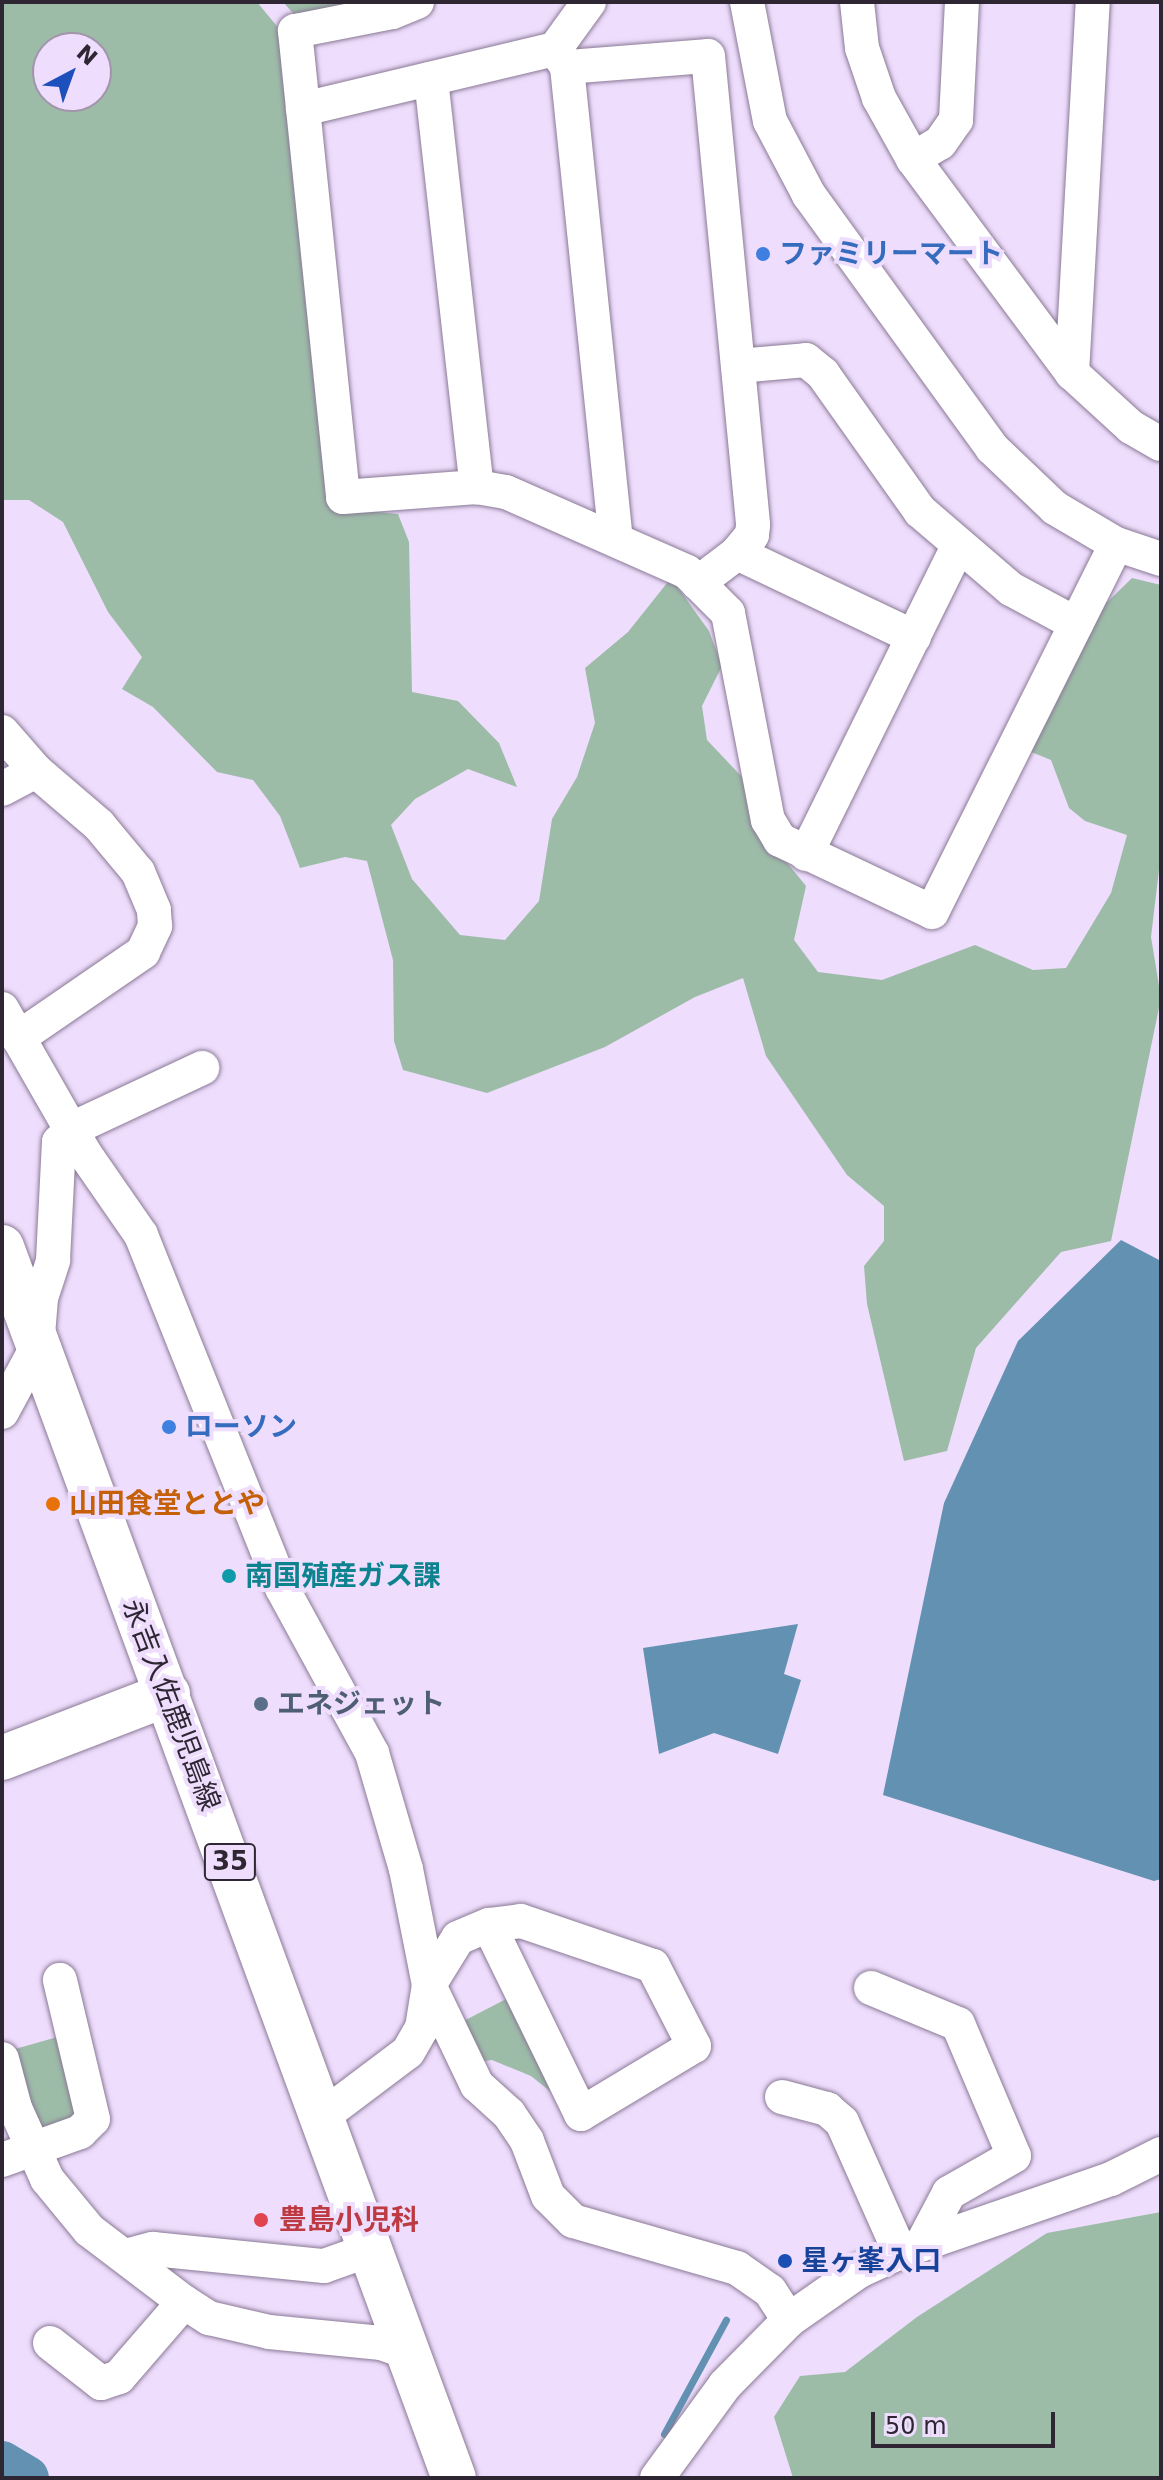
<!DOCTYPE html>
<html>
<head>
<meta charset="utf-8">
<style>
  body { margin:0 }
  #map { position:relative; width:1163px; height:2480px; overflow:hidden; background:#eeddfc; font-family:"DejaVu Sans","Noto Sans JP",sans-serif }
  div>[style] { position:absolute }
  .green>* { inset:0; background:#9dbca8 }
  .water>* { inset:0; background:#6391b2 }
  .stream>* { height:7px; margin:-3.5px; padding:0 3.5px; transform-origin:3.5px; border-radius:3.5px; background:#6391b2 }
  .river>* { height:44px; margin:-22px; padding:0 22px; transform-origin:22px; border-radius:22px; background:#6391b2 }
  .roads { filter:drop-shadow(0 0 2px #8a7a96) drop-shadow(0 0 2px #8a7a96) }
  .minor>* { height:34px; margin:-17px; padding:0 17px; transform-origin:17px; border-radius:17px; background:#fff }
  .major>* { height:44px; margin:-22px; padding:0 22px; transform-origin:22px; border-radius:22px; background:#fff }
  .dots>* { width:22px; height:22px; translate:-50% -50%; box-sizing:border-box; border:4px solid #eeddfc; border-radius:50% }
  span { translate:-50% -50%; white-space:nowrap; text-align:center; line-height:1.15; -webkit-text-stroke:8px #eeddfc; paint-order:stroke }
  .shield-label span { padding:2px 6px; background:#eeddfc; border:2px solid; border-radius:6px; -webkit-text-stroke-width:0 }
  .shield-label { font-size:26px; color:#2e2733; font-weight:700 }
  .shop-label { font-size:28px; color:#366cbe; font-weight:700 }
  .left { translate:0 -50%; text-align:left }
  .food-label { font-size:28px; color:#c56008; font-weight:700 }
  .culture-label { font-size:28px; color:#0d838f; font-weight:700 }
  .service-label { font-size:28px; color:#4e5e75; font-weight:700 }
  .street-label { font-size:28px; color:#2e2733 }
  .health-label { font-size:28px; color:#be3a42; font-weight:700 }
  .transit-label { font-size:28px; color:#164399; font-weight:700 }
  .frame { position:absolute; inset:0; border:4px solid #2e2733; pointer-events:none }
  .north { position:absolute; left:32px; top:32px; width:80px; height:80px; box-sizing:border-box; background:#eeddfc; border:2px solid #a194ac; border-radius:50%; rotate:41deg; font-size:22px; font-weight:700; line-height:32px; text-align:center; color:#2e2733 }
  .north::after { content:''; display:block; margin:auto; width:28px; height:36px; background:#1d50bd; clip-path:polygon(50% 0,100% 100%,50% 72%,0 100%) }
  .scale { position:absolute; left:871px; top:2412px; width:184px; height:36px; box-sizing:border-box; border:4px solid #2e2733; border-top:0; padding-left:10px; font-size:24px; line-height:28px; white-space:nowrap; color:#2e2733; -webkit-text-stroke:6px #eeddfc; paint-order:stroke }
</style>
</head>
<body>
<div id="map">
  <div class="green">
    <div style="clip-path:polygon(evenodd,2px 2px,257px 2px,285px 36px,335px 508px,398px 514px,409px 542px,412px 692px,458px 701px,499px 743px,517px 787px,468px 769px,415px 799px,391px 825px,412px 879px,460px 935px,505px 940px,539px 901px,552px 819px,577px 777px,595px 723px,585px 668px,628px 632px,671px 578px,709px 631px,722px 666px,702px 706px,707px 740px,743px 778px,750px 817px,806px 886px,794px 940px,818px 972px,882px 980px,975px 945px,1033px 970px,1066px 968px,1111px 893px,1127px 835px,1085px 821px,1069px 808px,1051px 760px,1024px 749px,1093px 616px,1132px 578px,1161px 585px,1161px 853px,1151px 937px,1161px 998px,1111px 1241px,1061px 1252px,976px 1348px,947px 1451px,904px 1461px,867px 1304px,864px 1266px,884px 1241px,884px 1206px,847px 1175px,766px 1056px,743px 978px,695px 997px,605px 1047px,487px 1093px,403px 1070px,394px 1041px,393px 960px,367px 861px,345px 857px,300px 868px,280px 816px,253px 780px,217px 772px,153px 707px,122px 689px,142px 657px,108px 612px,63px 522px,29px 500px,2px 500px,2px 2px,48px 48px,96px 48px,96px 96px,48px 96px,48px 48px)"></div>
    <div style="clip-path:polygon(283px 2px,383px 2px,299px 20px)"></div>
    <div style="clip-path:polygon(512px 1996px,561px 2100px,531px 2076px,492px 2060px,478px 2062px,454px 2026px)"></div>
    <div style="clip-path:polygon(61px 2036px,82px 2110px,76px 2124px,38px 2130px,8px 2051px)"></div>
    <div style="clip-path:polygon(1161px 2212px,1161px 2478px,793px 2478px,774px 2417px,800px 2376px,845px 2372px,917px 2317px,1047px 2233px)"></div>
  </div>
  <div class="water">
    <div style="clip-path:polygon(1121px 1240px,1161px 1261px,1161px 1879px,1154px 1881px,883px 1795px,944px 1503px,1018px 1341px)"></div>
    <div style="clip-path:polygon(798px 1624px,784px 1674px,801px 1680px,778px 1754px,714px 1733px,659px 1754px,643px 1648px)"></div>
  </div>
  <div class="stream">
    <div style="left:664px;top:2434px;width:130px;rotate:-61.5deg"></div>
  </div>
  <div class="river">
    <div style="left:2px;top:2463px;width:29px;rotate:31deg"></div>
  </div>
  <div class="roads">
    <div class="minor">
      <div style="left:417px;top:2px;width:27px;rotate:158deg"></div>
      <div style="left:392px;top:12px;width:99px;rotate:168.9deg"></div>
      <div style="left:295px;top:31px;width:468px;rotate:84.1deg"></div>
      <div style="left:343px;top:497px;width:134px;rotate:-4.3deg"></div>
      <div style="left:477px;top:487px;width:29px;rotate:10deg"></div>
      <div style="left:506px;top:492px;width:198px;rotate:23.8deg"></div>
      <div style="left:687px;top:572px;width:58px;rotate:45deg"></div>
      <div style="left:728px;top:613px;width:211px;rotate:79.1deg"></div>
      <div style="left:768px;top:820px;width:23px;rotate:59deg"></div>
      <div style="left:780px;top:840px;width:168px;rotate:25.3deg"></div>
      <div style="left:932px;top:912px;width:411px;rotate:-63.4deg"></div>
      <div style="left:747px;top:2px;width:121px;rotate:79.1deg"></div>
      <div style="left:770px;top:121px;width:84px;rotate:62.2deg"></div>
      <div style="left:809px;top:195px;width:312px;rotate:54.1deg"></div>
      <div style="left:992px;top:448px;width:87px;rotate:43.6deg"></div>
      <div style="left:1055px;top:508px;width:71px;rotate:30.5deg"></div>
      <div style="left:1116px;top:544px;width:47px;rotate:18.4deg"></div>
      <div style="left:857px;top:2px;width:46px;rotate:83.8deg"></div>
      <div style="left:862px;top:48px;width:53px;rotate:71.2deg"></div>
      <div style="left:879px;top:98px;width:70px;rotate:60.9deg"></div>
      <div style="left:913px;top:159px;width:267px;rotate:53.4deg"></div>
      <div style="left:1072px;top:373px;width:80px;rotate:42.5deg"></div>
      <div style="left:1131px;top:427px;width:34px;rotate:30deg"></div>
      <div style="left:555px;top:49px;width:22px;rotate:56deg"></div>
      <div style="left:567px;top:67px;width:475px;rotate:84.1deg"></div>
      <div style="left:567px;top:67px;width:141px;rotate:-4.5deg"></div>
      <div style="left:708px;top:56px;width:471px;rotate:84.5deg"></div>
      <div style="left:753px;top:525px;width:10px;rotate:96deg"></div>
      <div style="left:752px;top:535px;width:25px;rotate:130deg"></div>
      <div style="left:736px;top:554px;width:48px;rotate:142.7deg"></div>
      <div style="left:431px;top:79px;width:411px;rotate:83.6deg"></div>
      <div style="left:303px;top:109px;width:259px;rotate:-13.4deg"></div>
      <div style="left:555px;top:49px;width:58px;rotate:-54.1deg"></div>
      <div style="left:913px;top:159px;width:31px;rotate:-31deg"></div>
      <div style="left:940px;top:143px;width:28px;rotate:-55deg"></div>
      <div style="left:956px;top:120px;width:118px;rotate:-87.1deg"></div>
      <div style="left:738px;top:366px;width:68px;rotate:-5deg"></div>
      <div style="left:806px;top:360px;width:22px;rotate:39deg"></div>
      <div style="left:823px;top:374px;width:168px;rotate:54.7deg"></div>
      <div style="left:920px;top:511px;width:120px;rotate:40.6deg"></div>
      <div style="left:1011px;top:589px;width:74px;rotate:28.3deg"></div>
      <div style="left:1072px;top:373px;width:372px;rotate:-86.8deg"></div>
      <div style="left:737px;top:553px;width:196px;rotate:25.4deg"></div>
      <div style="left:2px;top:732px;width:52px;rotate:48.9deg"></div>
      <div style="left:36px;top:771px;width:38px;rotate:152deg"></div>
      <div style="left:806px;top:854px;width:343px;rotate:-63.7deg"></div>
      <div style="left:2px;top:1009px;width:167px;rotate:60.2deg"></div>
      <div style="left:85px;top:1154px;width:98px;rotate:55.3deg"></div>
      <div style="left:141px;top:1235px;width:380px;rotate:68.2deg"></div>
      <div style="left:282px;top:1588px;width:188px;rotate:61.4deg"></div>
      <div style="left:372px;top:1753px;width:121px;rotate:73.7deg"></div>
      <div style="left:406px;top:1869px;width:118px;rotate:78.8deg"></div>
      <div style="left:429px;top:1985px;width:111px;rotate:64.4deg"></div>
      <div style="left:477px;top:2085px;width:43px;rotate:42.2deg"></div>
      <div style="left:509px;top:2114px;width:32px;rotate:56deg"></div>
      <div style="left:527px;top:2141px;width:59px;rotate:69.1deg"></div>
      <div style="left:548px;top:2196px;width:35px;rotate:45deg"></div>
      <div style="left:573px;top:2221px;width:171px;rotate:16deg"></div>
      <div style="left:737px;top:2268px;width:40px;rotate:34.9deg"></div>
      <div style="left:770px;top:2291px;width:35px;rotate:57deg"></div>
      <div style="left:18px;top:1038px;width:152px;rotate:-34.5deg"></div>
      <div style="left:143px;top:952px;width:29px;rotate:-65deg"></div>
      <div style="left:155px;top:926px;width:16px;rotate:-94deg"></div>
      <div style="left:154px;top:910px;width:41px;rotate:-112.8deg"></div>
      <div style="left:138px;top:872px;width:61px;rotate:-129.7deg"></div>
      <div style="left:99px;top:825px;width:83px;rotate:-139.4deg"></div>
      <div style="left:2px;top:1412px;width:74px;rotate:-61.7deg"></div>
      <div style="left:37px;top:1347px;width:49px;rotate:-85.3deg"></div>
      <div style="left:41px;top:1298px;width:40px;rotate:-72deg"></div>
      <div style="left:53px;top:1260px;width:118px;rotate:-87.1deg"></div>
      <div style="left:59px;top:1142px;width:18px;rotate:-45deg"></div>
      <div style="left:72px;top:1129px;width:144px;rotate:-25.1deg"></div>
      <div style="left:871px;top:1988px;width:94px;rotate:22.5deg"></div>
      <div style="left:958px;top:2024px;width:143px;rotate:67deg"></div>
      <div style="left:1014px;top:2156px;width:75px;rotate:150.4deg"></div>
      <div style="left:949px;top:2193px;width:58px;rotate:117.9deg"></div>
      <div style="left:2px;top:2059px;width:51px;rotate:75.1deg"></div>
      <div style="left:15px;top:2108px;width:78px;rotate:65.7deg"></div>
      <div style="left:47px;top:2179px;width:66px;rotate:50.5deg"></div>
      <div style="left:89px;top:2230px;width:119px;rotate:37.2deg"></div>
      <div style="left:184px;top:2302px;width:30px;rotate:33deg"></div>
      <div style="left:209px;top:2318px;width:62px;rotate:13.1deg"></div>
      <div style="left:269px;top:2332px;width:113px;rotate:5.6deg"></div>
      <div style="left:381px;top:2343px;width:31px;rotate:19deg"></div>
      <div style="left:782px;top:2097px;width:47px;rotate:14.9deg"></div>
      <div style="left:827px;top:2109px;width:20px;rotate:41deg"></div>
      <div style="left:842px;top:2122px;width:142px;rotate:66deg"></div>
      <div style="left:323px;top:2116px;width:106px;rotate:-37deg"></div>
      <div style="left:408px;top:2052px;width:28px;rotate:-60deg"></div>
      <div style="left:422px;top:2028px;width:44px;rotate:-80.8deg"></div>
      <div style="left:429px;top:1985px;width:55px;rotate:-58.3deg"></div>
      <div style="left:458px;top:1938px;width:34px;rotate:-23deg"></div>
      <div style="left:489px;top:1925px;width:32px;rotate:-7deg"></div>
      <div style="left:521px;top:1921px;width:139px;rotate:18.8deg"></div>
      <div style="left:653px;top:1966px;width:90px;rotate:62.9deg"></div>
      <div style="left:694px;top:2046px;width:132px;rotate:149deg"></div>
      <div style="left:581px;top:2114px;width:210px;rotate:-116deg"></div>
      <div style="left:2px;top:2160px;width:83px;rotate:-19.7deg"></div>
      <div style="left:80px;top:2132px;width:18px;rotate:-45deg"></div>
      <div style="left:93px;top:2119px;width:143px;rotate:-103.4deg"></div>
      <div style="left:126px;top:2256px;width:28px;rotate:-15deg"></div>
      <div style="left:153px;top:2249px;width:172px;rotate:5.7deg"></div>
      <div style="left:324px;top:2266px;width:51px;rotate:-19.5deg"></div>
      <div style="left:50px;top:2343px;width:65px;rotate:38.1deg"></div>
      <div style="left:101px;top:2383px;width:19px;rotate:-18deg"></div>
      <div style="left:119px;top:2377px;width:99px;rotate:-49.1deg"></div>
      <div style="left:657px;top:2478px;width:115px;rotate:-53.8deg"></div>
      <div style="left:725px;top:2385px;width:91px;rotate:-45.4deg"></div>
      <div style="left:789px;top:2320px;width:85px;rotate:-35deg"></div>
      <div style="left:859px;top:2271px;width:45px;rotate:-24.9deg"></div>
      <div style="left:900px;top:2252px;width:223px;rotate:-19.1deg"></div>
      <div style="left:1111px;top:2179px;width:56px;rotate:-26.6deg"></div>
    </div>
    <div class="major">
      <div style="left:2px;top:1247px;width:1311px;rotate:69.84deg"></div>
      <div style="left:2px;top:1758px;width:178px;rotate:-21.1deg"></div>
    </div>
  </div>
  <div class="dots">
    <div style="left:763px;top:254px;background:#3f7fe0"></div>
    <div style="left:169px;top:1427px;background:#3f7fe0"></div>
    <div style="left:53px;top:1504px;background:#e8710a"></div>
    <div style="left:229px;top:1576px;background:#0f9aa8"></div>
    <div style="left:261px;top:1704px;background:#5c6f8a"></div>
    <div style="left:261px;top:2220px;background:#e0444e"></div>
    <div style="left:785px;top:2261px;background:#1a4fb4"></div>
  </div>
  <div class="shield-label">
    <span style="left:230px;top:1862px">35</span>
  </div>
  <div class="shop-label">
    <span class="left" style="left:779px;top:254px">ファミリーマート</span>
    <span class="left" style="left:185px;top:1427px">ローソン</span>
  </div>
  <div class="food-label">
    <span class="left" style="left:69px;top:1504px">山田食堂ととや</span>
  </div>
  <div class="culture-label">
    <span class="left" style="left:245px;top:1576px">南国殖産ガス課</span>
  </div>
  <div class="service-label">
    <span class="left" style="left:277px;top:1704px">エネジェット</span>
  </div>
  <div class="street-label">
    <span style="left:171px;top:1705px;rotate:69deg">永吉入佐鹿児島線</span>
  </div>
  <div class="health-label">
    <span class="left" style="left:279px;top:2220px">豊島小児科</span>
  </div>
  <div class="transit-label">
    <span class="left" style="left:801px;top:2261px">星ヶ峯入口</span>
  </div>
  <div class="frame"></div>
  <div class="north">N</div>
  <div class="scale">50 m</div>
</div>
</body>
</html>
